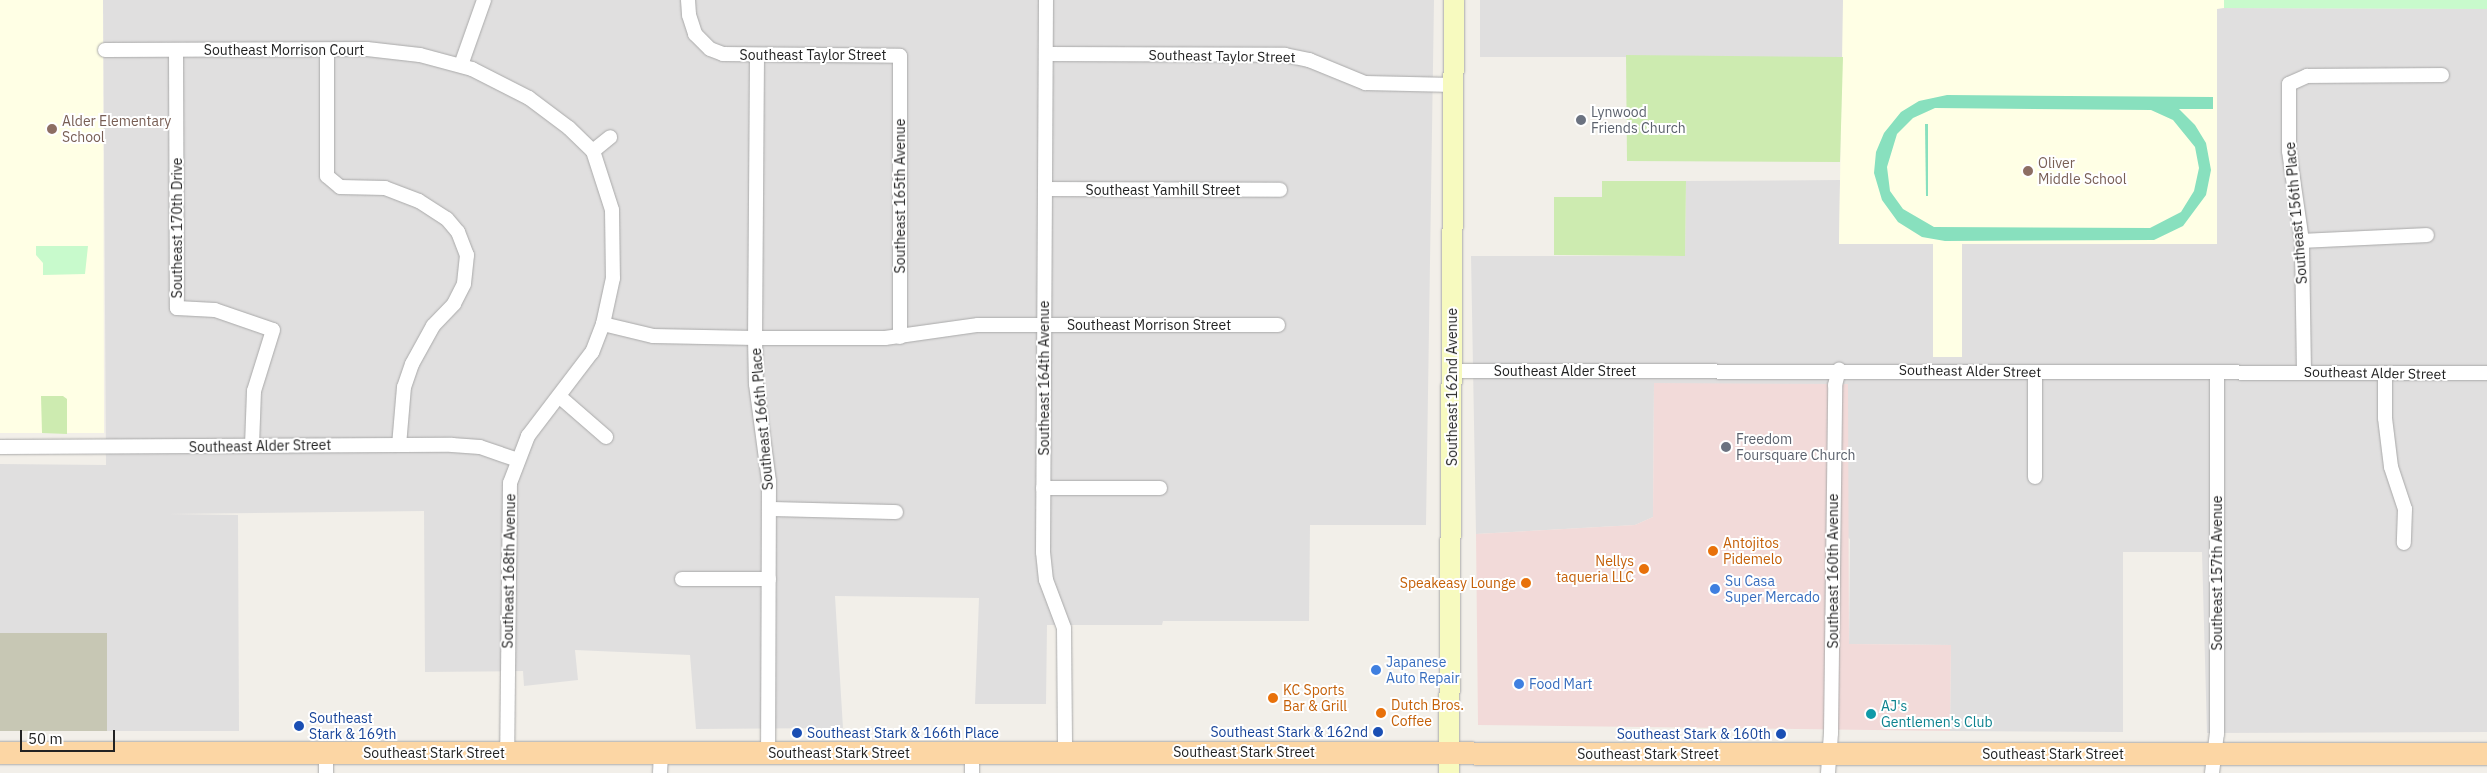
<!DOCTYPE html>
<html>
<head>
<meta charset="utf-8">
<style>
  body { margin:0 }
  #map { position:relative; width:2487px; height:773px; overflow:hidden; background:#f2efe9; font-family:"IBM Plex Sans",sans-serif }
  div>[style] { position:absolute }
  .residential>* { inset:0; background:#e0dfdf }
  .commercial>* { inset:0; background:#f2dad9 }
  .education>* { inset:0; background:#ffffe5 }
  .construction>* { inset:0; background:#c7c7b4 }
  .grass>* { inset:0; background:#cdebb0 }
  .park>* { inset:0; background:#c8facc }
  .pitch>* { inset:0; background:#88e0be }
  .roads { filter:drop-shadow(0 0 1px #a9a9a9) drop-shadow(0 0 1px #a9a9a9) }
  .minor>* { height:14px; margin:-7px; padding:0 7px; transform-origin:7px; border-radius:7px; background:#fff }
  .secondary>* { height:20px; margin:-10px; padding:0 10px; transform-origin:10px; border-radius:10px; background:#f7fabf }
  .primary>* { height:22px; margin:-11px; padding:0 11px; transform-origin:11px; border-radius:11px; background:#fcd6a4 }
  .dots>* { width:14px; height:14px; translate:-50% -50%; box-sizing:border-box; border:2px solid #fff; border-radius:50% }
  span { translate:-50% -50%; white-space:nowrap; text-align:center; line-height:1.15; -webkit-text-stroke:4px #fff; paint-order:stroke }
  .street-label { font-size:14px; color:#222 }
  .worship-label { font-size:14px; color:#5b616d }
  .left { translate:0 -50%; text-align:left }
  .education-label { font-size:14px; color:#785e54 }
  .food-label { font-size:14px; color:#c56008 }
  .right { translate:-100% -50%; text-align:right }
  .shop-label { font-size:14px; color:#366cbe }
  .culture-label { font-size:14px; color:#0d838f }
  .transit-label { font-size:14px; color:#164399 }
  .scale { position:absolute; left:20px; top:730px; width:95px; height:22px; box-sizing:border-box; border:2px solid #222; border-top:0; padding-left:6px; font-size:15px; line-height:18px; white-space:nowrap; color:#222; -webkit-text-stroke:4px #fff; paint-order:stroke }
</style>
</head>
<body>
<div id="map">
  <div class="residential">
    <div style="clip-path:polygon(103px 0,1434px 0,1426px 525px,1310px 525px,1309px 621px,1163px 621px,1162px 625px,1047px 625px,1046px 704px,975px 704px,979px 598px,835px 596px,843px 728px,696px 729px,690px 655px,575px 650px,578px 680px,524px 686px,523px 671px,425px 672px,424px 511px,169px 514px,238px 515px,239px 731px,107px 731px,107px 633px,0 633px,0 464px,106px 465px)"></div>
    <div style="clip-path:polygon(1480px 0,1843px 0,1843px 57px,1480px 57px)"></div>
    <div style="clip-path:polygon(2217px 8px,2487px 9px,2487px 732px,2207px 733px,2202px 552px,2123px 552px,2123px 732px,1950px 731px,1951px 645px,1849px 644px,1850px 539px,1654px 383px,1653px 517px,1635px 525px,1476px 534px,1471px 256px,1685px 256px,1686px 181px,1840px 180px,1839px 243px,1933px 244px,1933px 356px,1961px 357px,1962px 244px,2217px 244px)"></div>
  </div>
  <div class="commercial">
    <div style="clip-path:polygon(1654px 383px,1848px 384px,1849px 644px,1951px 645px,1950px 731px,1478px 725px,1476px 534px,1635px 525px,1653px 517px)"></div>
  </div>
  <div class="education">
    <div style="clip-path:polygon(0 0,103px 0,104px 433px,0 433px)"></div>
    <div style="clip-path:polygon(1843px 0,2224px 0,2224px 8px,2217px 9px,2217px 244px,1962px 244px,1962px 357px,1933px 357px,1933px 244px,1839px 244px)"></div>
  </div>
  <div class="construction">
    <div style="clip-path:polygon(0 633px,107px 633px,107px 731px,0 731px)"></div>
  </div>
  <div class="grass">
    <div style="clip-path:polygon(1626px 55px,1843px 57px,1840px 162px,1627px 161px)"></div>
    <div style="clip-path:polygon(1602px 181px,1686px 181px,1685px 256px,1554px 255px,1554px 197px,1602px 197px)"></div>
    <div style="clip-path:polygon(41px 396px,63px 396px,67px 399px,67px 434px,42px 433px)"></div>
  </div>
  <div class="park">
    <div style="clip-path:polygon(2224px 0,2487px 0,2487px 9px,2224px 8px)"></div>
    <div style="clip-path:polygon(36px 246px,88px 246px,85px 274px,43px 275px,43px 263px,36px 255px)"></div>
  </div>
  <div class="pitch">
    <div style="clip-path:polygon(evenodd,1947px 95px,2213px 97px,2213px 109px,2179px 109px,2195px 125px,2206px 143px,2211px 170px,2206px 195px,2183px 226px,2154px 240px,1945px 241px,1922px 237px,1898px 222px,1882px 200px,1874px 173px,1876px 152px,1884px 133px,1901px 112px,1919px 101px,1947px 95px,1935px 108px,2151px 110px,2173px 120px,2195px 147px,2199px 168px,2194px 191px,2181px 212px,2150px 228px,1934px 227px,1903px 209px,1890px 191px,1887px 167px,1897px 134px,1913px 118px,1935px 108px)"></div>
    <div style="clip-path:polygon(1925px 124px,1928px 124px,1928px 196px,1926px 196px)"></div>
  </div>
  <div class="roads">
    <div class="minor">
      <div style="left:688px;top:0;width:15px;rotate:86deg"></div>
      <div style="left:689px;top:15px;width:20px;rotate:72deg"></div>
      <div style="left:695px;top:34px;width:21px;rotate:45deg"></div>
      <div style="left:710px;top:49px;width:14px;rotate:21deg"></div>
      <div style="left:723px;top:54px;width:177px;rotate:0.6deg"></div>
      <div style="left:900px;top:56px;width:281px;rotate:90deg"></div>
      <div style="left:1046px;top:0;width:552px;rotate:90.31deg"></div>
      <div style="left:1043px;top:552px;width:28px;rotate:84deg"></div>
      <div style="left:1046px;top:580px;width:51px;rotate:69.4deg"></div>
      <div style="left:1064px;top:628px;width:125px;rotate:89.5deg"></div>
      <div style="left:105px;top:50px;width:262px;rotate:-0.2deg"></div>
      <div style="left:367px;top:49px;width:53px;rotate:6.5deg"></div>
      <div style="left:420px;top:55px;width:54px;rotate:15.1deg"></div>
      <div style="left:472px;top:69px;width:64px;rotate:27deg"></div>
      <div style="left:529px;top:98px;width:50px;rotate:36.9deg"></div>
      <div style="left:569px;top:128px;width:33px;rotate:44deg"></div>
      <div style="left:593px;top:151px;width:62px;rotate:72.1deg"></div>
      <div style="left:612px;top:210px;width:68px;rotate:89.2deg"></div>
      <div style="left:613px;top:278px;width:47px;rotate:102.3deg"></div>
      <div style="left:603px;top:324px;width:30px;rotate:111deg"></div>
      <div style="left:592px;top:352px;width:106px;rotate:127.3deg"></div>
      <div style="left:528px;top:436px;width:50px;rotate:111deg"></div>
      <div style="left:510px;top:483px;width:270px;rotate:90.6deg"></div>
      <div style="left:176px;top:50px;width:258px;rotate:89.8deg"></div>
      <div style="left:177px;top:308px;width:38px;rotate:3deg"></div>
      <div style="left:215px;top:310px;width:61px;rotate:19deg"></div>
      <div style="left:273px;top:330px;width:64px;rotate:107.3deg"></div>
      <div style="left:254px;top:391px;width:54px;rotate:92.1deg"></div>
      <div style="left:327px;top:50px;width:126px;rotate:90deg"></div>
      <div style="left:327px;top:176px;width:17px;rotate:40deg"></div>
      <div style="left:340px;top:187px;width:45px;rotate:1.3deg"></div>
      <div style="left:385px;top:188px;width:36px;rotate:21deg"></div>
      <div style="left:419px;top:201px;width:33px;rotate:33deg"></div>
      <div style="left:447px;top:219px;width:17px;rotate:50deg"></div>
      <div style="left:458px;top:232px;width:25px;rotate:69deg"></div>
      <div style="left:467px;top:255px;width:29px;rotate:96deg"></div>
      <div style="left:464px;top:284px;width:22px;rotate:117deg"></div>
      <div style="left:454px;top:304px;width:30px;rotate:134deg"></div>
      <div style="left:433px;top:326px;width:43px;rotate:118.9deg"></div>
      <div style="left:412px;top:364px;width:24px;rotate:109deg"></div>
      <div style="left:404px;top:387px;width:58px;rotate:94.9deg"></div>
      <div style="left:1046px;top:54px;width:239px;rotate:0.2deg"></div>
      <div style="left:1285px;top:55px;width:25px;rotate:12deg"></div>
      <div style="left:1309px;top:60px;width:61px;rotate:22.3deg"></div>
      <div style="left:1365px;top:83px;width:89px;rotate:1.3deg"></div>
      <div style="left:757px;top:56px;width:282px;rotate:90.4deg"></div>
      <div style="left:755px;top:338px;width:46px;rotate:88.8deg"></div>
      <div style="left:756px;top:384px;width:98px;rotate:82.4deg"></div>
      <div style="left:769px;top:481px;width:272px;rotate:90.2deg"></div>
      <div style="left:461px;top:65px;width:69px;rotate:-70.5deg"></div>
      <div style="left:593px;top:151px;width:22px;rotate:-39deg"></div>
      <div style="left:1045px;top:189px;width:235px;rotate:0.2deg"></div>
      <div style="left:2302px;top:241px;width:125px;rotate:-2.7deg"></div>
      <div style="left:603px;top:324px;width:51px;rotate:13.5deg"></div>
      <div style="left:653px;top:336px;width:102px;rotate:1.1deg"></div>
      <div style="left:755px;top:338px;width:130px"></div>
      <div style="left:885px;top:338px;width:94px;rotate:-8deg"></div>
      <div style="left:978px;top:325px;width:300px"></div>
      <div style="left:1452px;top:371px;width:1035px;rotate:0.11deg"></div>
      <div style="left:2304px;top:372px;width:131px;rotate:-90.9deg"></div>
      <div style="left:2302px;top:241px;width:91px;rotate:-98.2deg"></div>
      <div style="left:2289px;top:151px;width:67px;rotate:-90deg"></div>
      <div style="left:2289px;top:84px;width:20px;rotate:-24deg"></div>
      <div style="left:2307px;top:76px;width:135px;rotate:-0.4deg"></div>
      <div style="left:2385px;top:373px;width:45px;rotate:90deg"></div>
      <div style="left:2385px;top:418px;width:49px;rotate:83deg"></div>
      <div style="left:2391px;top:467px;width:44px;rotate:71.6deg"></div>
      <div style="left:2405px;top:509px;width:34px;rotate:92deg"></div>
      <div style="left:560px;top:397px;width:61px;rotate:41deg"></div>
      <div style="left:0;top:447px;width:452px;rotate:-0.3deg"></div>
      <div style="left:452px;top:445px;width:28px;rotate:4deg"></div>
      <div style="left:480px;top:447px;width:39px;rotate:19deg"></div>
      <div style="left:2035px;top:477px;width:105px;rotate:-90deg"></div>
      <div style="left:1043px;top:488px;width:117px"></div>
      <div style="left:769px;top:509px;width:127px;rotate:1.4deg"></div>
      <div style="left:682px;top:579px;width:87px"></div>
      <div style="left:972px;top:754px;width:19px;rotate:90deg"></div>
      <div style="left:326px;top:773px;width:19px;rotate:-90deg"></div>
      <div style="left:660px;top:773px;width:20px;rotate:-87deg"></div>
      <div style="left:1828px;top:773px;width:40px;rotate:-85.7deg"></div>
      <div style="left:1831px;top:733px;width:348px;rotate:-89.3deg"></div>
      <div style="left:1835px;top:385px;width:16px;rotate:-75deg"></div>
      <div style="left:2212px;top:773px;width:39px;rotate:-83deg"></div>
      <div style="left:2217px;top:734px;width:362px;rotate:-90deg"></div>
    </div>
    <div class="secondary">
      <div style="left:1449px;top:773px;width:773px;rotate:-89.63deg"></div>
    </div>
    <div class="primary">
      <div style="left:0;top:753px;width:2487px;rotate:0.02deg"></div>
    </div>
  </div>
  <div class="dots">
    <div style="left:1581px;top:120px;background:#6b7280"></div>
    <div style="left:52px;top:129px;background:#8d6e63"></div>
    <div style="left:2028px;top:171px;background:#8d6e63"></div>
    <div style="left:1726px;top:447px;background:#6b7280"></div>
    <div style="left:1713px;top:551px;background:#e8710a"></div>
    <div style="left:1644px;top:569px;background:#e8710a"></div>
    <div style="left:1526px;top:583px;background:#e8710a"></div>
    <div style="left:1715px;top:589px;background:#3f7fe0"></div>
    <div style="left:1376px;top:670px;background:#3f7fe0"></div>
    <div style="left:1519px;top:684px;background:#3f7fe0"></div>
    <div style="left:1273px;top:698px;background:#e8710a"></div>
    <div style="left:1381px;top:713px;background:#e8710a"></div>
    <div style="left:1871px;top:714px;background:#0f9aa8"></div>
    <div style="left:299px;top:726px;background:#1a4fb4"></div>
    <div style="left:1378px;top:732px;background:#1a4fb4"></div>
    <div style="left:797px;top:733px;background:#1a4fb4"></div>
    <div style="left:1781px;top:734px;background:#1a4fb4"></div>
  </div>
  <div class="street-label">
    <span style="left:284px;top:50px">Southeast Morrison Court</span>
    <span style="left:813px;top:55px">Southeast Taylor Street</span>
    <span style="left:1222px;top:56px;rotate:1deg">Southeast Taylor Street</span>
    <span style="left:1163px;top:190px">Southeast Yamhill Street</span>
    <span style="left:900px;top:196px;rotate:-90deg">Southeast 165th Avenue</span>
    <span style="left:2296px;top:213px;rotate:-95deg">Southeast 156th Place</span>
    <span style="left:177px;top:228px;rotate:-90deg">Southeast 170th Drive</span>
    <span style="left:1149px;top:325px">Southeast Morrison Street</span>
    <span style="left:1565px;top:371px">Southeast Alder Street</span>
    <span style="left:1970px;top:371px;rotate:1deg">Southeast Alder Street</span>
    <span style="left:2375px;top:373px;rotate:1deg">Southeast Alder Street</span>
    <span style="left:1044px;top:378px;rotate:-90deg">Southeast 164th Avenue</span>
    <span style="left:1452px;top:387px;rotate:-90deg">Southeast 162nd Avenue</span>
    <span style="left:762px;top:419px;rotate:-95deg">Southeast 166th Place</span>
    <span style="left:260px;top:446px;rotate:-1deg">Southeast Alder Street</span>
    <span style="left:509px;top:571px;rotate:-89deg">Southeast 168th Avenue</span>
    <span style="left:1833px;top:571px;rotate:-90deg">Southeast 160th Avenue</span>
    <span style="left:2217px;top:573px;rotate:-90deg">Southeast 157th Avenue</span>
    <span style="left:1244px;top:752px">Southeast Stark Street</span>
    <span style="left:434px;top:753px">Southeast Stark Street</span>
    <span style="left:839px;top:753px">Southeast Stark Street</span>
    <span style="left:1648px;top:754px">Southeast Stark Street</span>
    <span style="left:2053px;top:754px">Southeast Stark Street</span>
  </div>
  <div class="worship-label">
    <span class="left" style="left:1591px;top:120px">Lynwood<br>Friends Church</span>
    <span class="left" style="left:1736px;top:447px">Freedom<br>Foursquare Church</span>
  </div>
  <div class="education-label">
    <span class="left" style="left:62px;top:129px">Alder Elementary<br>School</span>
    <span class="left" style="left:2038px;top:171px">Oliver<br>Middle School</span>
  </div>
  <div class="food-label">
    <span class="left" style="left:1723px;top:551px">Antojitos<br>Pidemelo</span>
    <span class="right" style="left:1634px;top:569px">Nellys<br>taqueria LLC</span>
    <span class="right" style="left:1516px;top:583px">Speakeasy Lounge</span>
    <span class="left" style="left:1283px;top:698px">KC Sports<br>Bar &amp; Grill</span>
    <span class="left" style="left:1391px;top:713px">Dutch Bros.<br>Coffee</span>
  </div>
  <div class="shop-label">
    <span class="left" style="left:1725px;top:589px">Su Casa<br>Super Mercado</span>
    <span class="left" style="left:1386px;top:670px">Japanese<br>Auto Repair</span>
    <span class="left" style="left:1529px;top:684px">Food Mart</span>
  </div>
  <div class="culture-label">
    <span class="left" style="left:1881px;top:714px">AJ's<br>Gentlemen's Club</span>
  </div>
  <div class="transit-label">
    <span class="left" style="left:309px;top:726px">Southeast<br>Stark &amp; 169th</span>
    <span class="right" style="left:1368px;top:732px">Southeast Stark &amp; 162nd</span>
    <span class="left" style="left:807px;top:733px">Southeast Stark &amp; 166th Place</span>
    <span class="right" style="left:1771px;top:734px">Southeast Stark &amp; 160th</span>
  </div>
  <div class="scale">50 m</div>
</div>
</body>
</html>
